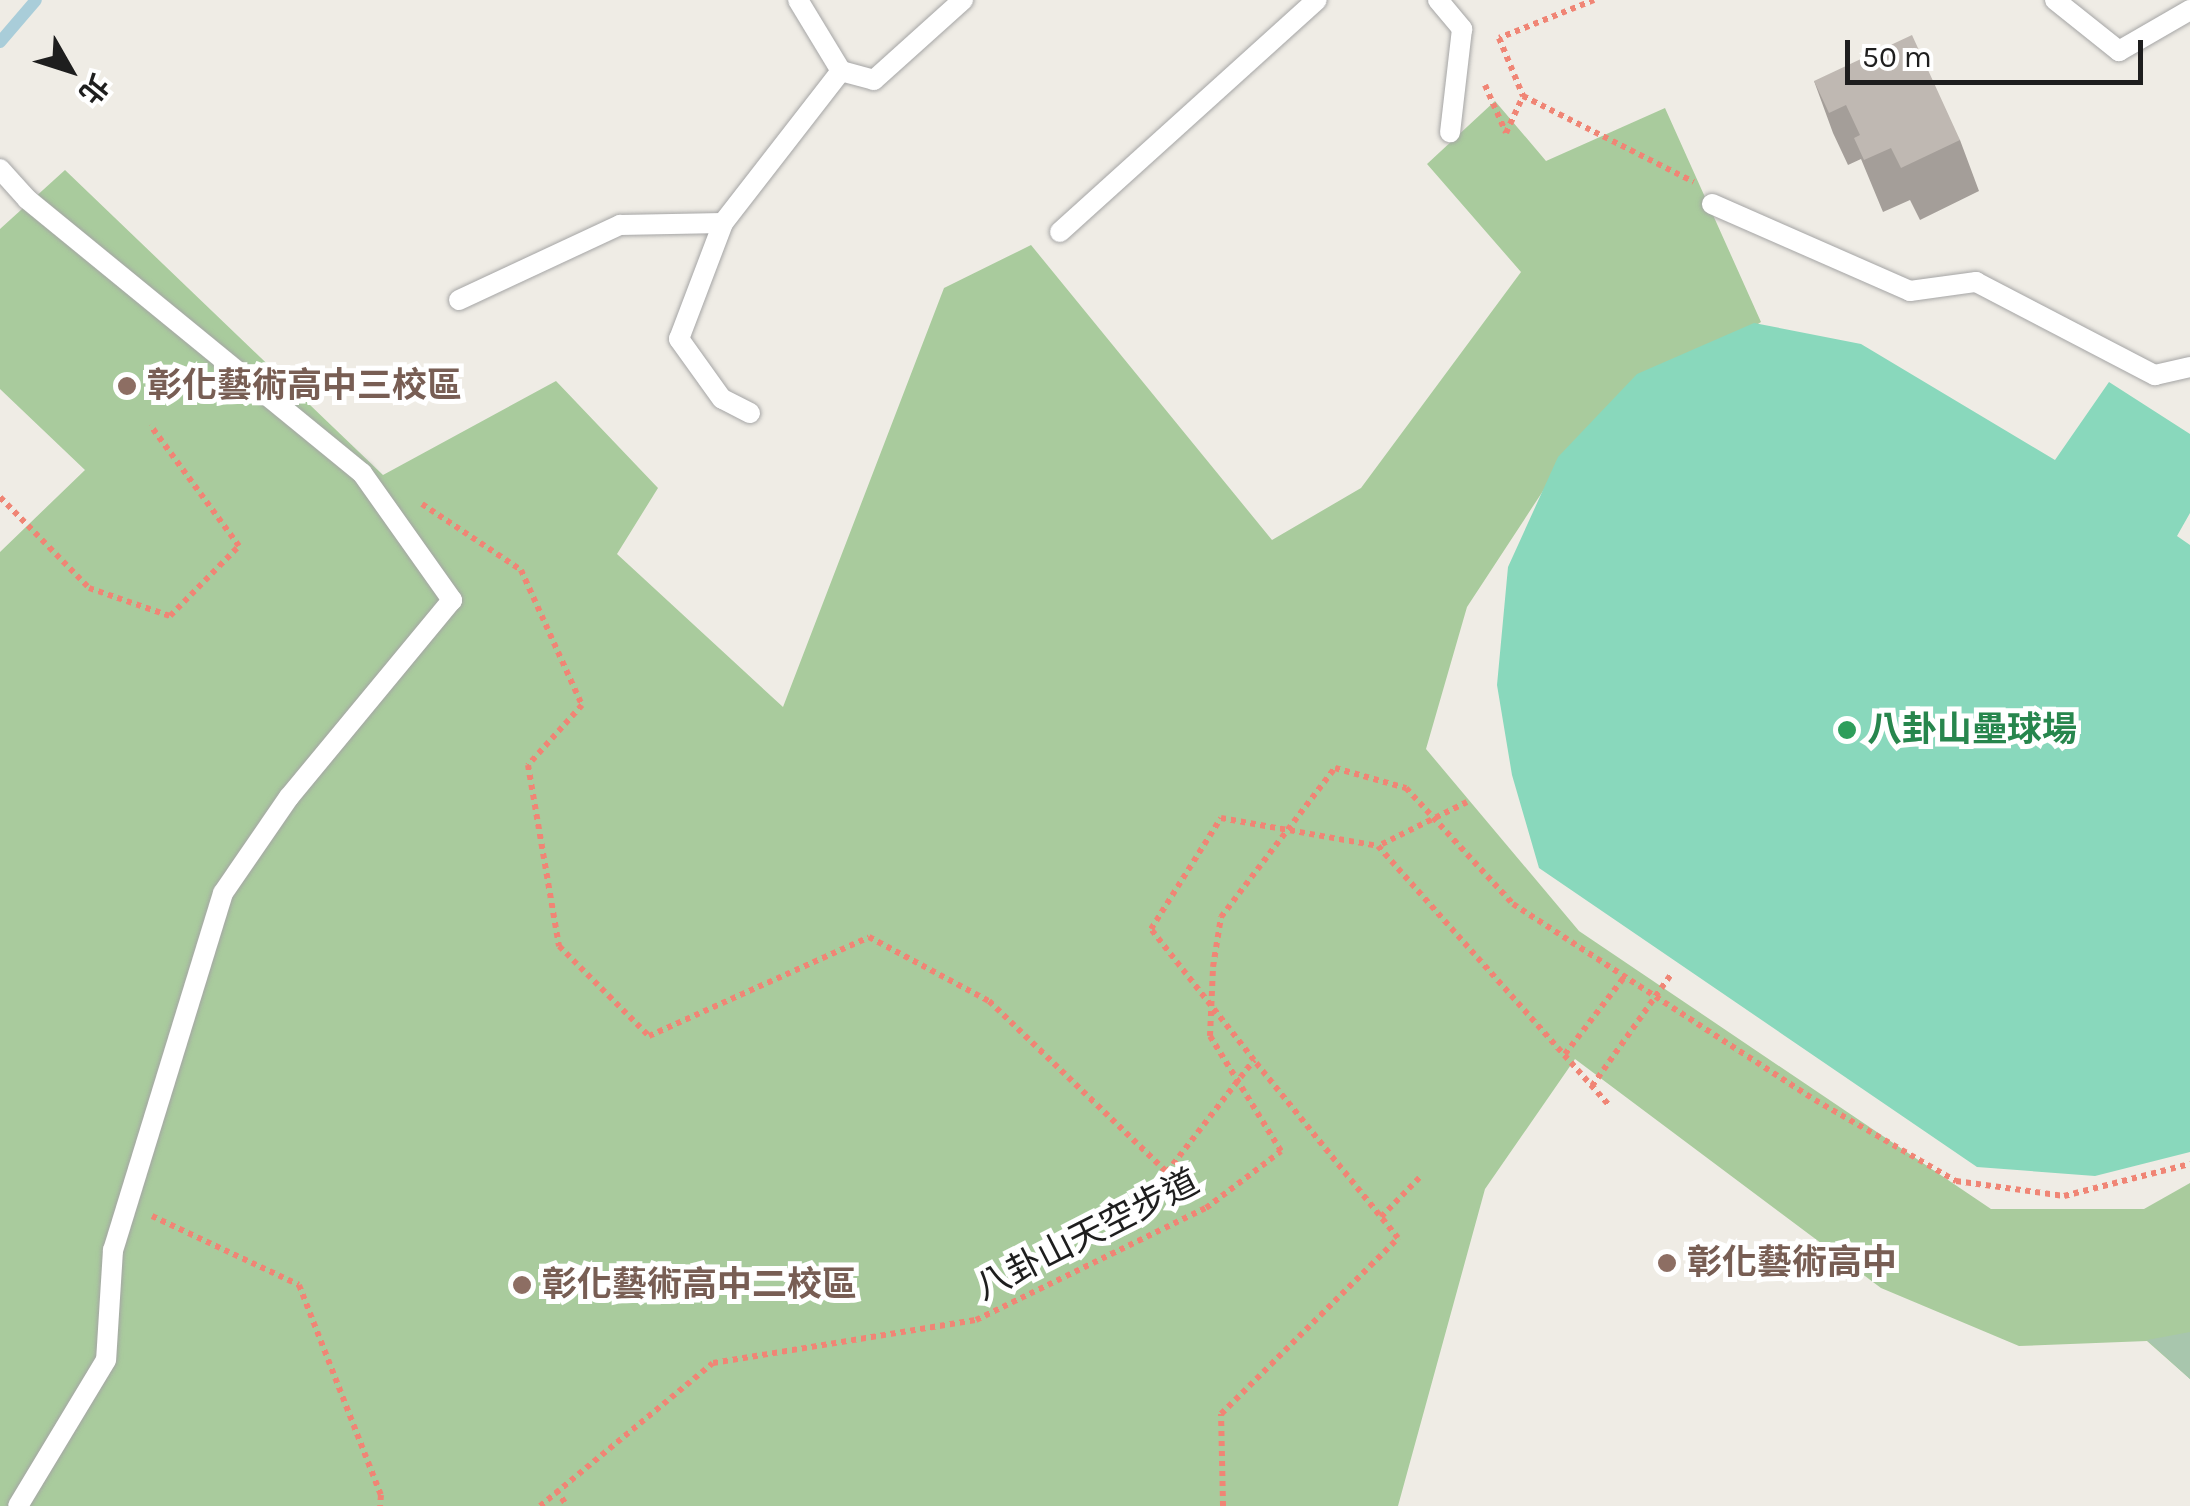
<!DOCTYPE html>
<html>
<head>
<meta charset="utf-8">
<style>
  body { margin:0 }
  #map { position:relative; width:2190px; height:1506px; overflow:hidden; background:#efece5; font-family:Karla,"Noto Sans TC",sans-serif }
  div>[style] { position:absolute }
  .forest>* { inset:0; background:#a9cb9d }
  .cemetery>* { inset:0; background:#a8c6ad }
  .pitch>* { inset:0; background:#89d8bc }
  .stream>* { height:12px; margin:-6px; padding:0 6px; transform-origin:6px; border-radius:6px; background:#a9cdd9 }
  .path>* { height:6px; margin-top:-3px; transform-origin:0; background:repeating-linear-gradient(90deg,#f08575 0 5px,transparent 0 10px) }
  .roads { filter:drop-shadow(0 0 2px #a5a5a5) drop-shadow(0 0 2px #a5a5a5) }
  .lane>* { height:20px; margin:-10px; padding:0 10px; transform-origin:10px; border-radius:10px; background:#fff }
  .path-bridge>* { height:6px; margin-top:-3px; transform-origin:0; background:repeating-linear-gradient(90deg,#f08575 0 5px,transparent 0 10px) }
  .wall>* { inset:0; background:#a49e99 }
  .building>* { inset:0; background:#bfb8b2 }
  .dots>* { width:28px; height:28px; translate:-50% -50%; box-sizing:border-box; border:5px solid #fff; border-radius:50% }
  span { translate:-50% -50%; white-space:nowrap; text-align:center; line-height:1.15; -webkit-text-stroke:10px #fff; paint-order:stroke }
  .education-label { font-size:35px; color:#785e54; font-weight:700 }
  .left { translate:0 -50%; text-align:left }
  .leisure-label { font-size:35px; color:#27864d; font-weight:700 }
  .street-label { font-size:35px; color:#1e1e1e }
  .north { position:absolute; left:20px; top:20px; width:100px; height:100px; -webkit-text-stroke:8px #fff; paint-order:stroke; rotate:129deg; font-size:28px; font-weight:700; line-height:40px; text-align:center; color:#1e1e1e }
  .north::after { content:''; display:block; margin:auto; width:35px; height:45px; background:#1e1e1e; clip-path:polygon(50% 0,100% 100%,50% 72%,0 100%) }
  .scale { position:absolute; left:1845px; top:40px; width:298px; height:45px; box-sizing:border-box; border:5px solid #1e1e1e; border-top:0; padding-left:12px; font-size:30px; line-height:35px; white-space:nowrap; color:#1e1e1e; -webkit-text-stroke:8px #fff; paint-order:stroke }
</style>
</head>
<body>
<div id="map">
  <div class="forest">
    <div style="clip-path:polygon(1495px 101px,1546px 161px,1665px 108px,1761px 322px,1577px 439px,1467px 607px,1426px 749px,1579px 931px,1991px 1209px,2144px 1209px,2190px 1183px,2190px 1379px,2147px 1341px,2019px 1346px,1881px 1288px,1575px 1059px,1485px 1189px,1398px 1506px,0 1506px,0 552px,85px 470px,0 389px,0 229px,65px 170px,383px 475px,556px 381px,658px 488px,617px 554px,783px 707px,944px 288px,1031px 245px,1272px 540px,1361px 488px,1521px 272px,1427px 164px)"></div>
  </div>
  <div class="cemetery">
    <div style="clip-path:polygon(2190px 1332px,2190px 1379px,2147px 1340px)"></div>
  </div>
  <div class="pitch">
    <div style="clip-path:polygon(1754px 323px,1861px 344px,2055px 460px,2109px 382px,2190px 434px,2190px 513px,2177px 536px,2190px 545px,2190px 1152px,2095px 1176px,1977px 1167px,1539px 868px,1512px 775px,1497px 685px,1508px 567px,1558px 457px,1637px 374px)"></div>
  </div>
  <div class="stream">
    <div style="left:0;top:42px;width:55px;rotate:-49.4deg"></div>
  </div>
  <div class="path">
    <div style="left:1594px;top:0;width:102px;rotate:158.2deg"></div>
    <div style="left:1499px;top:38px;width:63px;rotate:67.5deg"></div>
    <div style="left:1523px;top:96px;width:191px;rotate:26.7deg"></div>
    <div style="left:1485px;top:85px;width:52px;rotate:66.4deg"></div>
    <div style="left:1506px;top:133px;width:41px;rotate:-65.3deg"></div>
    <div style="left:0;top:497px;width:127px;rotate:45.6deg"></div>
    <div style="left:89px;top:588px;width:86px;rotate:19.1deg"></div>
    <div style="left:170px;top:616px;width:98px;rotate:-45.4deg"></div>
    <div style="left:239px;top:546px;width:150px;rotate:-126.3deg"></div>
    <div style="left:422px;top:504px;width:119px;rotate:33.7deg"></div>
    <div style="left:521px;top:570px;width:148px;rotate:65.7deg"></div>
    <div style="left:582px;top:705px;width:81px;rotate:132deg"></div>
    <div style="left:528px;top:765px;width:184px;rotate:80.3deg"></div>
    <div style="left:559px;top:946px;width:127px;rotate:45deg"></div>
    <div style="left:649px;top:1036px;width:241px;rotate:-24.2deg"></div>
    <div style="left:869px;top:937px;width:136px;rotate:28.1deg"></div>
    <div style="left:989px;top:1001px;width:247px;rotate:43.9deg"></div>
    <div style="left:1167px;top:1172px;width:142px;rotate:-52.2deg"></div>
    <div style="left:1254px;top:1060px;width:167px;rotate:-128.2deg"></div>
    <div style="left:1151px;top:929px;width:131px;rotate:-57.8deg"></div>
    <div style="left:1221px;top:818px;width:159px;rotate:10.1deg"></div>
    <div style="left:1467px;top:802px;width:99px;rotate:153.7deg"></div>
    <div style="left:1378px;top:846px;width:347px;rotate:48.3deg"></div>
    <div style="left:1565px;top:1054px;width:98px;rotate:-52.4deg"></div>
    <div style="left:1592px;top:1086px;width:138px;rotate:-54.7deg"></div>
    <div style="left:152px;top:1216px;width:162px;rotate:25.1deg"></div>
    <div style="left:299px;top:1285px;width:225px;rotate:68.7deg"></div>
    <div style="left:381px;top:1495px;width:11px;rotate:95deg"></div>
    <div style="left:1381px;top:1217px;width:59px;rotate:-45.7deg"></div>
    <div style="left:556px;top:1490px;width:19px;rotate:55deg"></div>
    <div style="left:1223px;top:1506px;width:92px;rotate:-91.2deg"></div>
    <div style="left:1221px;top:1414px;width:250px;rotate:-44.8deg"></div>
    <div style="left:1398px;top:1238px;width:229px;rotate:-129deg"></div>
  </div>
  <div class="roads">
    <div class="lane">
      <div style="left:798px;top:0;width:83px;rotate:58.8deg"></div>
      <div style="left:1438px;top:0;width:38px;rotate:50deg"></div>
      <div style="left:1462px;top:29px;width:104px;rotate:96.6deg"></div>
      <div style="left:2055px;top:0;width:82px;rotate:38.6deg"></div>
      <div style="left:2119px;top:51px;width:82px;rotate:-30deg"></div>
      <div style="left:0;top:169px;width:40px;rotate:48deg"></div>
      <div style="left:27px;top:199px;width:433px;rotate:39.3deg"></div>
      <div style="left:362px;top:473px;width:156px;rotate:54.7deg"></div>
      <div style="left:452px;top:600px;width:256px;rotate:129.6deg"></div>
      <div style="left:289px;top:797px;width:116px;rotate:124.5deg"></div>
      <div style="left:223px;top:893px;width:374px;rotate:107.1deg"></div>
      <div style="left:113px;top:1250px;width:110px;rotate:93.6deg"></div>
      <div style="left:106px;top:1360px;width:170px;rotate:121.1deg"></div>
      <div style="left:1712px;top:204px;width:216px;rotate:23.7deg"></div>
      <div style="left:1910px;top:291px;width:67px;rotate:-7.8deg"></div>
      <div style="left:1976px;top:282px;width:202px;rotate:27.5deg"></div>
      <div style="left:2155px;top:375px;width:36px;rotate:-13deg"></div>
      <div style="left:1060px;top:232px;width:346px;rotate:-42.1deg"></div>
      <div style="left:459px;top:300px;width:178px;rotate:-25deg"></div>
      <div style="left:620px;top:225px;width:103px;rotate:-1.1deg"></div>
      <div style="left:750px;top:413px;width:31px;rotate:-153deg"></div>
      <div style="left:722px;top:399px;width:74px;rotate:-125.6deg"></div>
      <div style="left:679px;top:339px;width:124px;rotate:-69.2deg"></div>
      <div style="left:723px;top:223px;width:192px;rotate:-52.2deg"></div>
      <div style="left:841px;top:71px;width:34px;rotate:15deg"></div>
      <div style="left:874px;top:80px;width:120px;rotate:-42deg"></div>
    </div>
  </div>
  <div class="path-bridge">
    <div style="left:540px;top:1506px;width:224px;rotate:-39.6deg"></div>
    <div style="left:713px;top:1363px;width:266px;rotate:-9.3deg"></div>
    <div style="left:976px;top:1320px;width:256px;rotate:-26deg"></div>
    <div style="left:1206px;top:1208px;width:94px;rotate:-37.2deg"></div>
    <div style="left:1281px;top:1151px;width:135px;rotate:-121.7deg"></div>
    <div style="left:1210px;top:1036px;width:69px;rotate:-87.5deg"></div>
    <div style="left:1213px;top:967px;width:51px;rotate:-80.9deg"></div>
    <div style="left:1221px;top:917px;width:188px;rotate:-52.6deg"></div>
    <div style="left:1335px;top:768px;width:74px;rotate:15.7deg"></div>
    <div style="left:1406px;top:788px;width:158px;rotate:47.3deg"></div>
    <div style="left:1513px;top:904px;width:360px;rotate:33deg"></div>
    <div style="left:1815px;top:1100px;width:163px;rotate:29.9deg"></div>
    <div style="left:1956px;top:1181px;width:109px;rotate:7.9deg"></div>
    <div style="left:2064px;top:1196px;width:130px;rotate:-14.3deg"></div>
  </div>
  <div class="wall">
    <div style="clip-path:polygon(1814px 81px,1960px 140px,1979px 191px,1920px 220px,1910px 200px,1883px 212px,1861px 159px,1848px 165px,1833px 133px)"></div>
  </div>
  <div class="building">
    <div style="clip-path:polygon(1912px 35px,1960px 140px,1901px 168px,1891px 148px,1864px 160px,1854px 138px,1860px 135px,1846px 105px,1829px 113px,1814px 81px)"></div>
  </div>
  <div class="dots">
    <div style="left:127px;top:386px;background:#8d6e63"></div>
    <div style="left:1847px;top:730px;background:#2e9e5b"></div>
    <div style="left:1667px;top:1263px;background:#8d6e63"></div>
    <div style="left:522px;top:1285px;background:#8d6e63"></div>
  </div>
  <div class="education-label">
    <span class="left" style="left:147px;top:386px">彰化藝術高中三校區</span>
    <span class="left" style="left:1687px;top:1263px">彰化藝術高中</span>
    <span class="left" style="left:542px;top:1285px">彰化藝術高中二校區</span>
  </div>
  <div class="leisure-label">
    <span class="left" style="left:1867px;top:730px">八卦山壘球場</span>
  </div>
  <div class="street-label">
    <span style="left:1087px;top:1235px;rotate:-27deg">八卦山天空步道</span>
  </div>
  <div class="north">北</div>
  <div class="scale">50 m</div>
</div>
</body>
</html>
